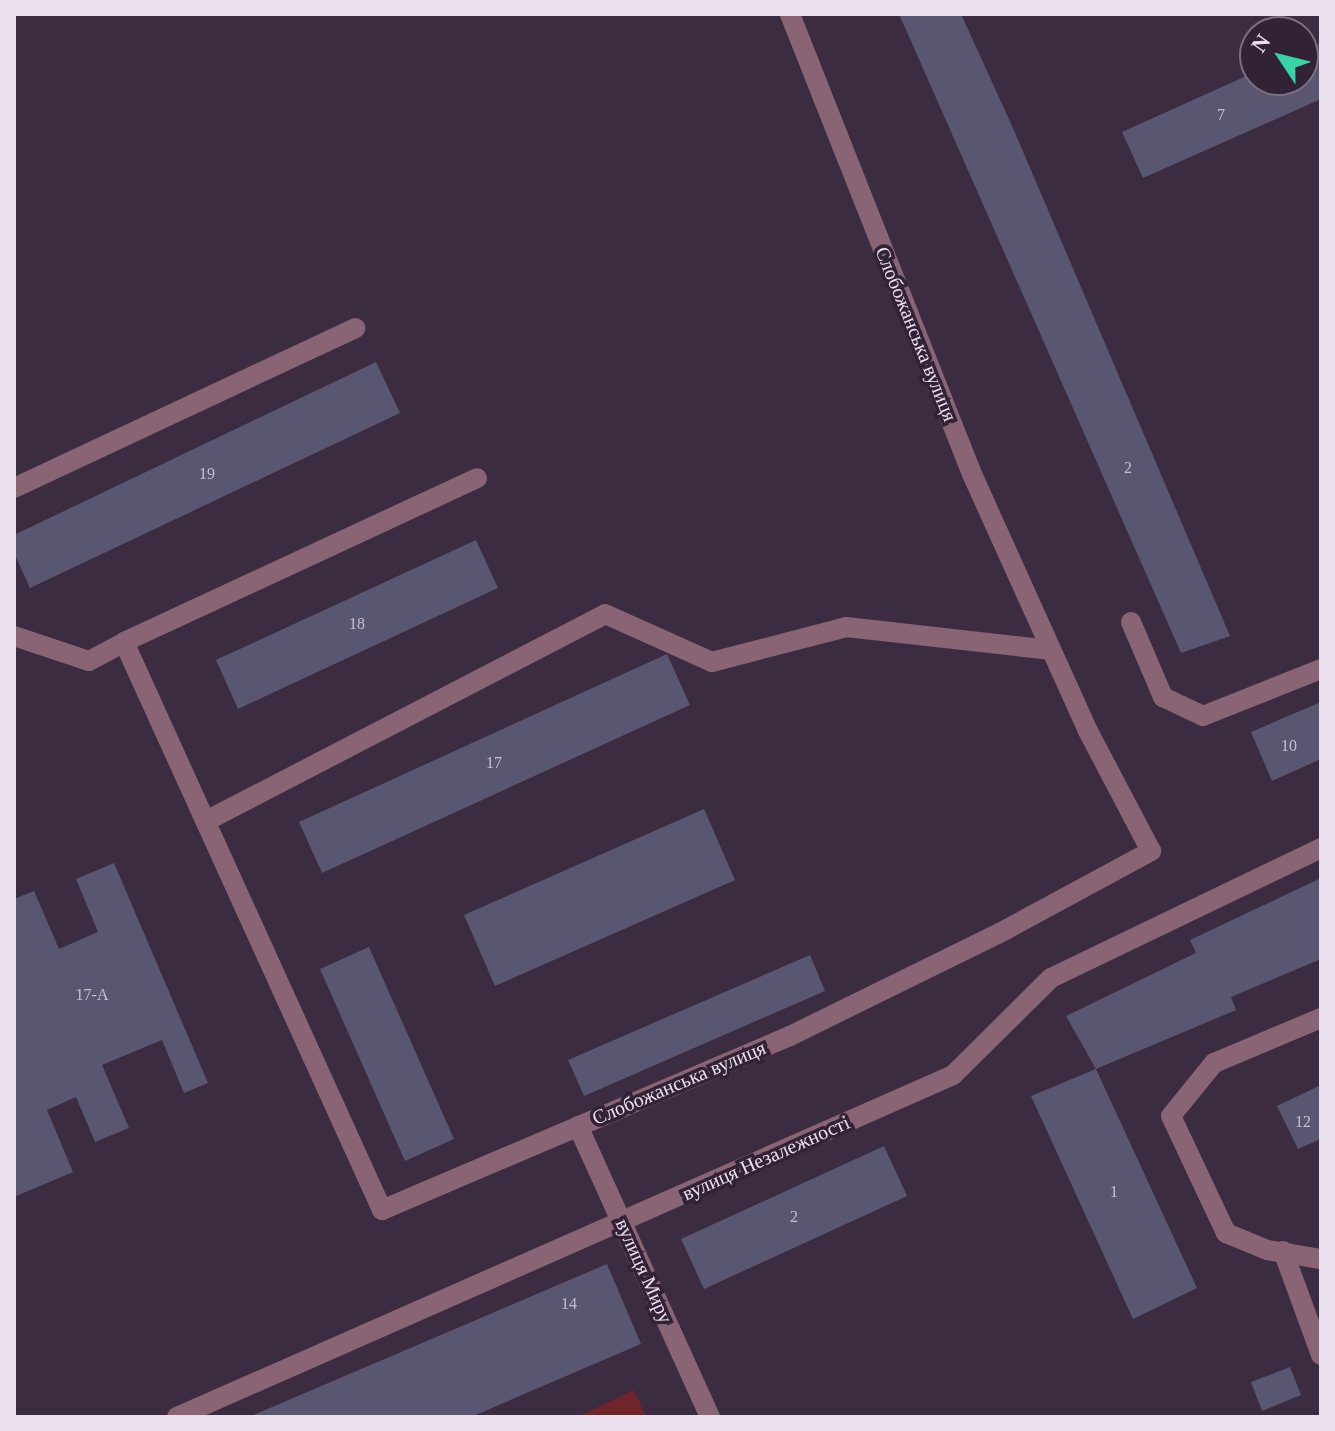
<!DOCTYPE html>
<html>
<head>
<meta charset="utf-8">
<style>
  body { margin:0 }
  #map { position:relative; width:1335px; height:1431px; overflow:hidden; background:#3c2c41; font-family:Georgia,serif }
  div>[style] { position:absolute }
  .green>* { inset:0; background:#6f252a }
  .building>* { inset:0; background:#585670 }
  .minor>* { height:20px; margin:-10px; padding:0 10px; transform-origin:10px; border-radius:10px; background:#886474 }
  span { translate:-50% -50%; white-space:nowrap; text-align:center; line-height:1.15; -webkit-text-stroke:7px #322236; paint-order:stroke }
  .number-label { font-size:16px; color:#c6bece }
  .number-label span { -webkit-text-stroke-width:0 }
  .street-label { font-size:20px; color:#ebe0ed }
  .frame { position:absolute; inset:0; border:16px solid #ebe0ed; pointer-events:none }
  .north { position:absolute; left:1239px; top:16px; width:80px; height:80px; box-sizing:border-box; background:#322236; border:2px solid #7c6e7f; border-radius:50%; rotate:305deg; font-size:22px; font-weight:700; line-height:32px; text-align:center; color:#ebe0ed }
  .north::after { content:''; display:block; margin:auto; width:28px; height:36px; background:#39d4a5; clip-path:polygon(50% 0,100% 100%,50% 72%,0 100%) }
</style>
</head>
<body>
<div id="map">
  <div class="green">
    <div style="clip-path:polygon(634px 1390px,646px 1417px,577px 1417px)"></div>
  </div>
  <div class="building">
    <div style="clip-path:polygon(899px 14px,961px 14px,1013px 128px,1230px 636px,1181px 653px)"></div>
    <div style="clip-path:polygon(1321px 43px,1321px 99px,1143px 178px,1122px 132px,1255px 72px,1255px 80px,1303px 80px,1303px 51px)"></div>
    <div style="clip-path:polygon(376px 362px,400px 413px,30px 588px,14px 553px,14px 535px)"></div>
    <div style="clip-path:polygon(476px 540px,498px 588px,238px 709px,216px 660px)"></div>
    <div style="clip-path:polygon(667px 654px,690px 705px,322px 873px,299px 822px)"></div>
    <div style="clip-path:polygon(1321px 702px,1321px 759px,1272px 781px,1251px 732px)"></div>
    <div style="clip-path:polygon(704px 809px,735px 880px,495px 986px,464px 915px)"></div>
    <div style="clip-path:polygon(114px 863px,208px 1083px,184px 1093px,162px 1040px,102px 1065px,129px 1128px,95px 1142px,76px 1097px,47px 1110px,73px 1172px,14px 1197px,14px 899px,34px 891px,59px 949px,98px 932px,76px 879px)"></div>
    <div style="clip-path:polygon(1321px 878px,1321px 959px,1231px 997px,1236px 1010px,1096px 1069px,1197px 1288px,1133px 1319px,1031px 1096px,1096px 1069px,1066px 1016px,1196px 953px,1190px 940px)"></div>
    <div style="clip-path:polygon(369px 947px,454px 1139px,405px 1161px,320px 969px)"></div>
    <div style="clip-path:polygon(810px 955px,825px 991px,584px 1096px,568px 1060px)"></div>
    <div style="clip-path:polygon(1321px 1085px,1321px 1139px,1298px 1149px,1277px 1106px)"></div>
    <div style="clip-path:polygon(884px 1146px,907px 1196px,704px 1289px,681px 1239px)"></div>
    <div style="clip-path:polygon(607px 1264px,641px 1344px,471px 1417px,249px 1417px)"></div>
    <div style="clip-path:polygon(1290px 1367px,1301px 1395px,1262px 1411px,1251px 1382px)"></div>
  </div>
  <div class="minor">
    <div style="left:14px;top:488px;width:377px;rotate:-25.1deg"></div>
    <div style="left:1131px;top:622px;width:82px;rotate:66.9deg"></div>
    <div style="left:1163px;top:697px;width:44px;rotate:25.4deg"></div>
    <div style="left:1203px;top:716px;width:127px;rotate:-21.7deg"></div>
    <div style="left:14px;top:636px;width:79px;rotate:18.4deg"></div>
    <div style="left:89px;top:661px;width:40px;rotate:-28deg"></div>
    <div style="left:124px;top:642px;width:624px;rotate:65.57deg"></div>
    <div style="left:382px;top:1210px;width:444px;rotate:-23.1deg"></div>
    <div style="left:790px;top:1036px;width:242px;rotate:-26.2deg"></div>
    <div style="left:1007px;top:929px;width:164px;rotate:-28.4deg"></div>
    <div style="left:1151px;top:851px;width:136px;rotate:-117.7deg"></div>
    <div style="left:1088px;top:731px;width:282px;rotate:-114.3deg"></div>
    <div style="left:972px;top:474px;width:495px;rotate:-111.6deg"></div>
    <div style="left:124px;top:642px;width:389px;rotate:-24.9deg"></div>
    <div style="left:208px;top:820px;width:447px;rotate:-27.4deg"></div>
    <div style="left:605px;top:614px;width:117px;rotate:24.2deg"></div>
    <div style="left:712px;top:662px;width:138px;rotate:-14.6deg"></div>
    <div style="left:846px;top:627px;width:205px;rotate:6.4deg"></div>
    <div style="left:1321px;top:1018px;width:116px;rotate:157.2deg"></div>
    <div style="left:1214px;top:1063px;width:68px;rotate:129.1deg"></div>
    <div style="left:1171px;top:1116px;width:129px;rotate:64.8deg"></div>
    <div style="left:1226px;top:1233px;width:44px;rotate:22.5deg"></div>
    <div style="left:1267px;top:1250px;width:55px;rotate:9.5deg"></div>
    <div style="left:578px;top:1126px;width:320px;rotate:65.6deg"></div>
    <div style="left:1283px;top:1251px;width:111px;rotate:69.9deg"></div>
    <div style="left:177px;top:1417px;width:848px;rotate:-23.78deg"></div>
    <div style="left:953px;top:1075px;width:138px;rotate:-44.7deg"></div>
    <div style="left:1051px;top:978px;width:300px;rotate:-25.7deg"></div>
  </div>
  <div class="number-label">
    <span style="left:1221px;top:115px">7</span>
    <span style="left:1128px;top:468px">2</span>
    <span style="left:207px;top:474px">19</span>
    <span style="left:357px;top:624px">18</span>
    <span style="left:1289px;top:746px">10</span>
    <span style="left:494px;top:763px">17</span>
    <span style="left:92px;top:995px">17-А</span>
    <span style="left:1303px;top:1122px">12</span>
    <span style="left:1114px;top:1192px">1</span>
    <span style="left:794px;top:1217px">2</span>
    <span style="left:569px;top:1304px">14</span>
  </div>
  <div class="street-label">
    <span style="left:916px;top:334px;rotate:68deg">Слобожанська вулиця</span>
    <span style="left:679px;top:1083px;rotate:-23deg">Слобожанська вулиця</span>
    <span style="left:766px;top:1158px;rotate:-24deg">вулиця Незалежності</span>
    <span style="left:644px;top:1271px;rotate:66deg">вулиця Миру</span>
  </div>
  <div class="frame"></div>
  <div class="north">N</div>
</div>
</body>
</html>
